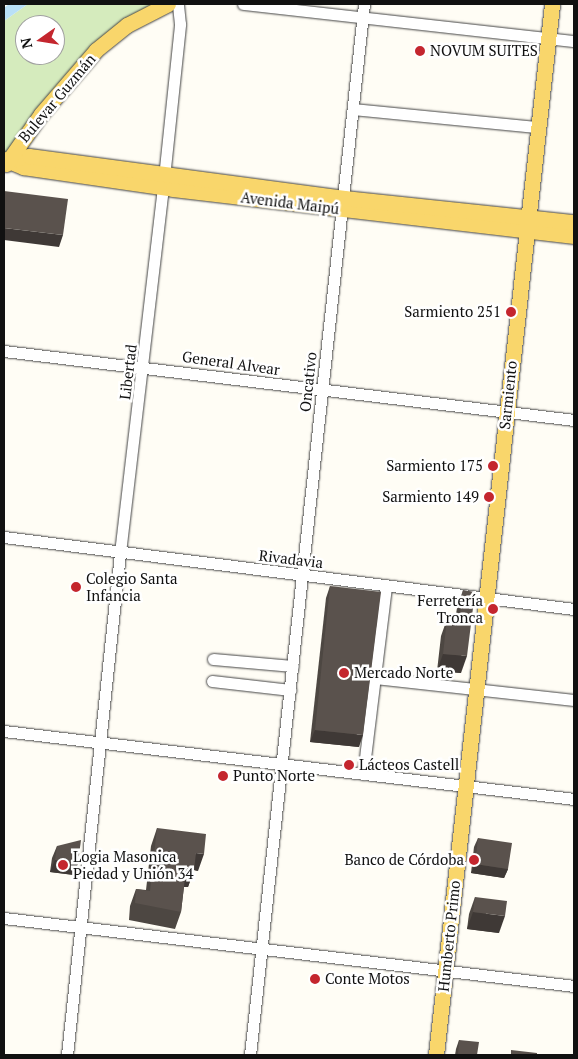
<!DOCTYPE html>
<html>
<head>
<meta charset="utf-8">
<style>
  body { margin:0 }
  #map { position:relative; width:578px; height:1059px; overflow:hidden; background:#fffdf5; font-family:"PT Serif",serif }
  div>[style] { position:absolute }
  .green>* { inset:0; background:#d5ebbd }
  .water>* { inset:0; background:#b9e0f7 }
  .roads { filter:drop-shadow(0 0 1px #444) drop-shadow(0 0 1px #444) }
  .minor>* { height:11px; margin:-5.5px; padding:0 5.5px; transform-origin:5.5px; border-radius:5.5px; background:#fff }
  .major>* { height:15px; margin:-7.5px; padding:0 7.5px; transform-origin:7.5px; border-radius:7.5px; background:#f9d66b }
  .wall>* { inset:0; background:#4d4742 }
  .shaded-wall>* { inset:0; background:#3f3936 }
  .building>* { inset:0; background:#5a524d }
  .dots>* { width:14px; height:14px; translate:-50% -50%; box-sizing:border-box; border:2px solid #fff; border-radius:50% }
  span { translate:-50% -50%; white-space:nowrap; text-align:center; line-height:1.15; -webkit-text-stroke:5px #fff; paint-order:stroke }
  .poi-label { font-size:15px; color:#111 }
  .left { translate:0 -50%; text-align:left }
  .right { translate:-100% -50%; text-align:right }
  .street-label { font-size:15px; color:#111 }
  .frame { position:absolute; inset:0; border:5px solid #111; pointer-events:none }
  .north { position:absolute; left:15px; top:15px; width:50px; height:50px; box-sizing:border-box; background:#fff; border:1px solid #a0a0a0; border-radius:50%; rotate:257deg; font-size:14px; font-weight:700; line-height:20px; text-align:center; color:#111 }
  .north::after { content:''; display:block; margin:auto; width:18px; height:22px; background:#c4262e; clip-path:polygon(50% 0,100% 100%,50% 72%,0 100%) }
</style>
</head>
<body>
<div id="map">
  <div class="green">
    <div style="clip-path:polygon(evenodd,28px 4px,168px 4px,127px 25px,4px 166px,4px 21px,28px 4px,25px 25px,55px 25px,55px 55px,25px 55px,25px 25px)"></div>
  </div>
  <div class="water">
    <div style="clip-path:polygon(9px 4px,28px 4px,4px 21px,4px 8px)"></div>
  </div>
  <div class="roads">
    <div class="minor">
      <div style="left:243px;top:4px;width:333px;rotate:6.4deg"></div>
      <div style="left:353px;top:109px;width:186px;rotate:5.6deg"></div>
      <div style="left:4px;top:351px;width:574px;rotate:6.9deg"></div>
      <div style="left:4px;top:537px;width:575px;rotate:7.2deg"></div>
      <div style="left:213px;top:659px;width:80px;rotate:5deg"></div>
      <div style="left:375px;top:678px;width:200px;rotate:6.3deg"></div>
      <div style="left:212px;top:681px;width:79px;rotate:6.6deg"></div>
      <div style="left:4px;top:731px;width:574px;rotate:6.8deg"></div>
      <div style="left:363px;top:774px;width:189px;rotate:-83deg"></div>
      <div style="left:4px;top:918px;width:574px;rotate:6.8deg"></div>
      <div style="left:67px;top:1055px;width:505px;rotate:-83.97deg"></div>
      <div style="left:120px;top:553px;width:369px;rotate:-83.3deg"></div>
      <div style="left:163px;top:187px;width:164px;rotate:-84deg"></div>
      <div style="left:180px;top:24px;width:20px;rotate:-96deg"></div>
      <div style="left:250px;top:1055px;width:1057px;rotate:-83.81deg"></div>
    </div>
    <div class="major">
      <div style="left:4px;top:159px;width:21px;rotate:23deg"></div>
      <div style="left:23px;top:167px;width:152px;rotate:8.3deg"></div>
      <div style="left:173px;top:189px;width:404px;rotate:6.7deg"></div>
      <div style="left:8px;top:160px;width:21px;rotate:-11deg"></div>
      <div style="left:29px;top:156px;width:318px;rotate:7.6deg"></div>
      <div style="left:344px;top:198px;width:231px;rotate:6deg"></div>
      <div style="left:6px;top:164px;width:61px;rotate:-55deg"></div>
      <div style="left:41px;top:114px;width:84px;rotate:-49.3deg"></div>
      <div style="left:96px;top:50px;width:40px;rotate:-39deg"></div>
      <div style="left:127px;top:25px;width:46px;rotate:-27.1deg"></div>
      <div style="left:436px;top:1055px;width:1057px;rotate:-83.7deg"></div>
    </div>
  </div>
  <div class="wall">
    <div style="clip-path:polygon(330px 586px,359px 747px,310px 742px,326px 598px)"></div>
    <div style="clip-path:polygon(463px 590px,461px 673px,437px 671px,441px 636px,447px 619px,455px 620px,457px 608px)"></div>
    <div style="clip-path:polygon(157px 828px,198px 871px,194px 870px,188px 887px,184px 887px,181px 912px,175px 929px,129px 920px,130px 906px,136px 889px,146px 890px,151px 846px)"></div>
    <div style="clip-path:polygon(478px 838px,508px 869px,504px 878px,471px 873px,474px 847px)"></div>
    <div style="clip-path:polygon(57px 846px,78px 863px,74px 875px,50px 872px,52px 858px)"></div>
    <div style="clip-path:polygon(475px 897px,499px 933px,467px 929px,469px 914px)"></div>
    <div style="clip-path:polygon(459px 1040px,477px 1055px,455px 1055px,456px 1049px)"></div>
  </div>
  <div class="shaded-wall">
    <div style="clip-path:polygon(4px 228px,63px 235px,59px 247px,4px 240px)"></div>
    <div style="clip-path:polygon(443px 654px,467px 656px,461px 673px,437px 671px)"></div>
    <div style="clip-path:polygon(315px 730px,363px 735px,359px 747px,310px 742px)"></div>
    <div style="clip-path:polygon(196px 853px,204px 854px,198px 871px,194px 870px,188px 887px,180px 887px,186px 869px)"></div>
    <div style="clip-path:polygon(55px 860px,78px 863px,74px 875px,50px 872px)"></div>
    <div style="clip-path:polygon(475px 864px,508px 869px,504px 878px,471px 873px)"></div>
    <div style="clip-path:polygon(473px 912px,505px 916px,499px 933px,467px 929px)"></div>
  </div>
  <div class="building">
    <div style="clip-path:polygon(4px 191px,68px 199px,63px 235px,4px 228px)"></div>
    <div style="clip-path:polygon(330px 586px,381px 592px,363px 735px,315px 730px)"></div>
    <div style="clip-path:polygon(463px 590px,475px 592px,467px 656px,443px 654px,447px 619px,459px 621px)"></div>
    <div style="clip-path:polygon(157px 828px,206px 834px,204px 854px,196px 853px,194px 870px,186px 869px,181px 912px,135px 903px,136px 889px,150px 891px)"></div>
    <div style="clip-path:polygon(478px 838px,512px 843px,508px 869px,475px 864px)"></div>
    <div style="clip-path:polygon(81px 840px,78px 863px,55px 860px,57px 846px)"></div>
    <div style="clip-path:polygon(475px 897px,507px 901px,505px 916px,473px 912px)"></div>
    <div style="clip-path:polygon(459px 1040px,479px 1042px,477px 1055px,458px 1055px)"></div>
    <div style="clip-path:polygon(511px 1050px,537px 1053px,537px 1055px,511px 1055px)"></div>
  </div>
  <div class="dots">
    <div style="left:420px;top:51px;background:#c4262e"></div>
    <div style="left:511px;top:312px;background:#c4262e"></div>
    <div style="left:493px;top:466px;background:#c4262e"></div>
    <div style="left:489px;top:497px;background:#c4262e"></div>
    <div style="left:76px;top:587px;background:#c4262e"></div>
    <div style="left:493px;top:609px;background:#c4262e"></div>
    <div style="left:344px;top:673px;background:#c4262e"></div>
    <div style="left:349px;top:765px;background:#c4262e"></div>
    <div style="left:223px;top:776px;background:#c4262e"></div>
    <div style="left:474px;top:860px;background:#c4262e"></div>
    <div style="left:63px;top:865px;background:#c4262e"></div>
    <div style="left:315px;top:979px;background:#c4262e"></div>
  </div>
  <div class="poi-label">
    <span class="left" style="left:430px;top:51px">NOVUM SUITES</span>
    <span class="right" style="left:501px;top:312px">Sarmiento 251</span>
    <span class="right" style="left:483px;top:466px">Sarmiento 175</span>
    <span class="right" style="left:479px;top:497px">Sarmiento 149</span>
    <span class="left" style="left:86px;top:587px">Colegio Santa<br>Infancia</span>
    <span class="right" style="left:483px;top:609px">Ferretería<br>Tronca</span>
    <span class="left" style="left:354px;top:673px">Mercado Norte</span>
    <span class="left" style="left:359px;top:765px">Lácteos Castell</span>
    <span class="left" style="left:233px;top:776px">Punto Norte</span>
    <span class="left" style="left:73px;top:865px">Logia Masonica<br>Piedad y Unión 34</span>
    <span class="right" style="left:464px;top:860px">Banco de Córdoba</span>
    <span class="left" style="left:325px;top:979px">Conte Motos</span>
  </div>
  <div class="street-label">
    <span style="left:57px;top:98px;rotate:-50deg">Bulevar Guzmán</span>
    <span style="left:290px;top:203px;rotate:7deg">Avenida Maipú</span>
    <span style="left:231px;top:363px;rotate:8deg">General Alvear</span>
    <span style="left:128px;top:372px;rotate:-83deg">Libertad</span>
    <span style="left:308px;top:382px;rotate:-84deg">Oncativo</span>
    <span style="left:508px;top:395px;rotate:-84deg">Sarmiento</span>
    <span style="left:291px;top:559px;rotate:7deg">Rivadavia</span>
    <span style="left:449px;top:936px;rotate:-84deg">Humberto Primo</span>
  </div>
  <div class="frame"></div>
  <div class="north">N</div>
</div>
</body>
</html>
